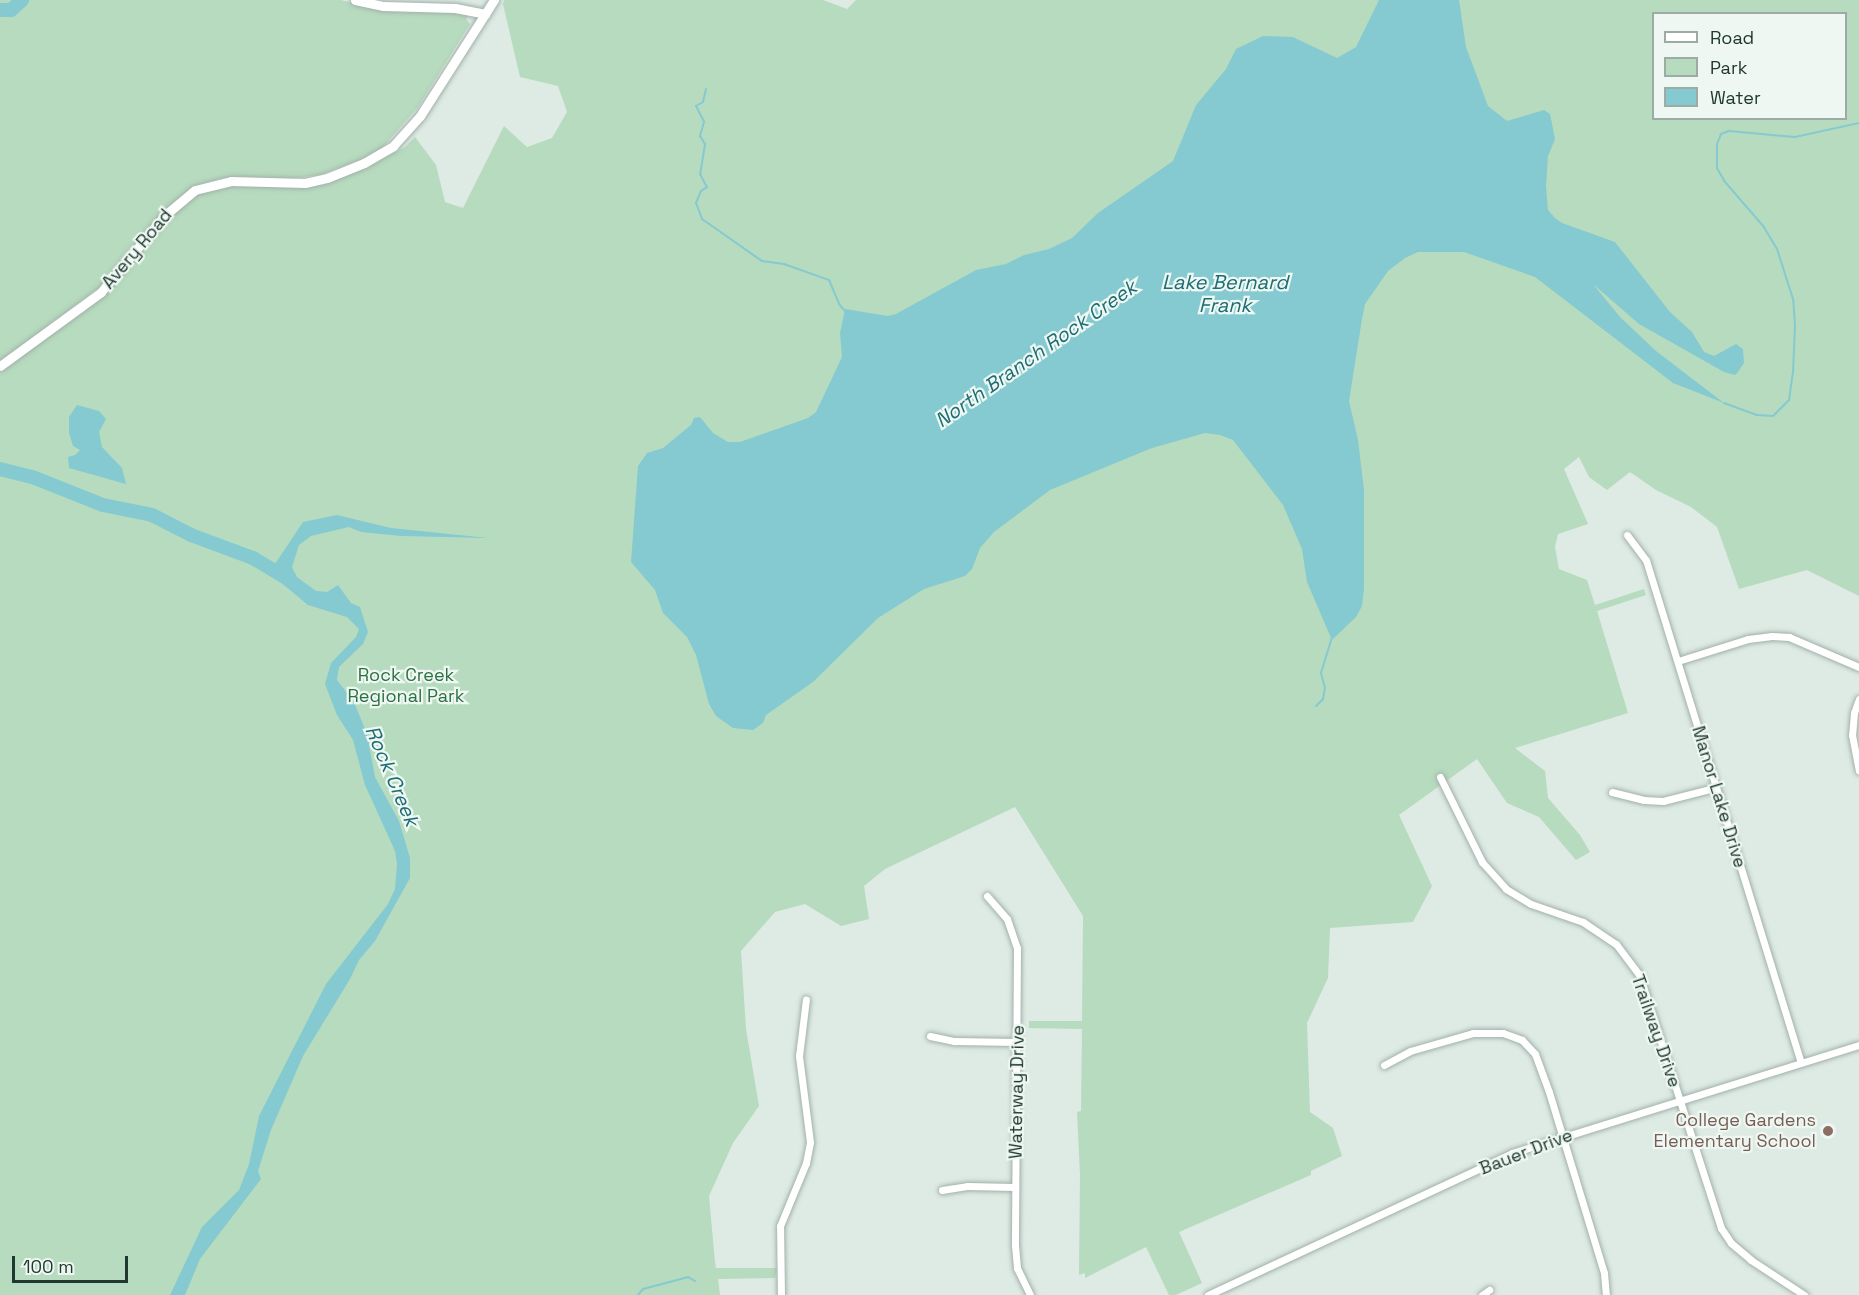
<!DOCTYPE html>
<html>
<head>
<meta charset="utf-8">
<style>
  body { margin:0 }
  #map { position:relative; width:1859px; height:1295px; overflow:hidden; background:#deeae4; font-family:"Space Grotesk",sans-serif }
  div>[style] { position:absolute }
  .green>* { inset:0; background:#b7dbbe }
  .water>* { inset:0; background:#85cad0 }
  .stream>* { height:2px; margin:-1px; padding:0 1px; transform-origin:1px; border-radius:1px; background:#85cad0 }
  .river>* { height:14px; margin:-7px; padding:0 7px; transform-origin:7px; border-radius:7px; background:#85cad0 }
  .roads { filter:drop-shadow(0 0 2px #a1b1aa) drop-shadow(0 0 2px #a1b1aa) }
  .street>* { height:7px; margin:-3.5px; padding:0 3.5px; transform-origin:3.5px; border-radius:3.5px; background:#fff }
  .secondary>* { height:9px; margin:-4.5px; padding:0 4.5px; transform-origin:4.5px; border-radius:4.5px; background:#fff }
  .dots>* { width:16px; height:16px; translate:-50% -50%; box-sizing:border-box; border:3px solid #eef7f2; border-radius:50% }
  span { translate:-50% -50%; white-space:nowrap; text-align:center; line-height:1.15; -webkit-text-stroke:4.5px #eef7f2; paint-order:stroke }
  .street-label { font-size:18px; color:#203930 }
  .park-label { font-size:18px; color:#2a7040 }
  .education-label { font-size:18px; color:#785e54 }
  .right { translate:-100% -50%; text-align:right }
  .water-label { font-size:20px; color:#1b6c74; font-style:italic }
  .legend { position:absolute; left:1652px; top:12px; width:195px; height:108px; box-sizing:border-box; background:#eef7f2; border:2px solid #9caba4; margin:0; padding:8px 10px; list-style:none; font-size:18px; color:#203930 }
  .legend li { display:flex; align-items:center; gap:12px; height:30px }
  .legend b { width:30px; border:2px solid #9caba4 }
  .scale { position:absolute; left:12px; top:1256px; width:116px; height:27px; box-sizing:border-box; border:3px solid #203930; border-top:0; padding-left:8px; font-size:18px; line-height:21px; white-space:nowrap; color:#203930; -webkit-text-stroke:4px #eef7f2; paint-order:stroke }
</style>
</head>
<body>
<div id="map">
  <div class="green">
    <div style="clip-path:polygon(0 0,341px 0,365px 6px,470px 13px,466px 19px,470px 24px,418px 107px,383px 147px,363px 159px,319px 175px,287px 179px,223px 178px,192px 187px,164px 210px,100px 287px,0 361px)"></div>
    <div style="clip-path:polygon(evenodd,504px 0,823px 0,847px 9px,856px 0,1859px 0,1859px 596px,1807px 570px,1739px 589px,1717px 527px,1691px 507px,1656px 490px,1630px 472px,1607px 490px,1589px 477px,1579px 457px,1564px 469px,1588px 524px,1558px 534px,1555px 547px,1559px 569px,1587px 580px,1595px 605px,1644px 589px,1646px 595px,1597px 611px,1628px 713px,1515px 748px,1545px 771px,1548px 798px,1580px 835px,1590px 852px,1576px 860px,1539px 817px,1507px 803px,1477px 759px,1399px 815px,1432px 886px,1413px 922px,1330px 928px,1328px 978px,1307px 1023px,1310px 1112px,1333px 1128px,1342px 1156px,1311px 1171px,1311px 1175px,1179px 1232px,1202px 1283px,1176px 1295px,1169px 1295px,1146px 1247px,1085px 1278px,1085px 1273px,1079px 1275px,1080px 1175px,1077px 1112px,1081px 1111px,1082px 1029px,1029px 1028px,1029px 1021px,1082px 1021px,1083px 916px,1015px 807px,885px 869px,864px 886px,869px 919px,841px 926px,805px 904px,775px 912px,741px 951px,746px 1029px,759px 1106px,733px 1143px,709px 1196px,715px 1262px,716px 1268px,777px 1268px,775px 1278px,718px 1279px,720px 1295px,0 1295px,0 370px,101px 296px,166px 217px,198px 192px,227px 184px,305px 186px,387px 152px,390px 155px,405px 147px,415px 137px,436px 165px,445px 202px,463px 208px,504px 126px,527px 147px,552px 138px,567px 112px,558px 86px,520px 77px,503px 4px,504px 0,1654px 14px,1846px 14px,1846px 118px,1654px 118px,1654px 14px)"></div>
  </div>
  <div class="water">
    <div style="clip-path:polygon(1379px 0,1459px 0,1466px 47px,1488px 106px,1507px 121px,1544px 110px,1550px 114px,1555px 139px,1548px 156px,1546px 186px,1548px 210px,1555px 218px,1562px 223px,1615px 242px,1670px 312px,1692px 332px,1704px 352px,1714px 356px,1736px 344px,1743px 349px,1744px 363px,1738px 372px,1735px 375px,1724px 372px,1639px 324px,1593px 284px,1620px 317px,1656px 351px,1724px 403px,1673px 383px,1535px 277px,1464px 252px,1418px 252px,1405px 258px,1388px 271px,1365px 304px,1362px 319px,1349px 401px,1358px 440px,1364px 490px,1364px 589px,1362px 606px,1356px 617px,1333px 639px,1331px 638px,1307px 582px,1302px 549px,1283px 505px,1233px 440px,1220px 435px,1205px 433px,1152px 448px,1050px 490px,994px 532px,980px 548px,972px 569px,965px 576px,924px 589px,878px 618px,813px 682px,766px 715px,763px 723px,753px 730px,733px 728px,716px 716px,709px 704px,696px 655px,687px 637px,663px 613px,655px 590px,631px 562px,638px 466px,647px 453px,663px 448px,691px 425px,694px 418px,700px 417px,713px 433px,728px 442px,740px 442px,808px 418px,816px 412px,842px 357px,840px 333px,845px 309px,888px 316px,896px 314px,976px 270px,1006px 264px,1024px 255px,1049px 249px,1072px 238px,1098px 213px,1173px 161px,1196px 105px,1226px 69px,1236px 49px,1263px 36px,1293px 37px,1337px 58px,1356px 47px)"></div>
    <div style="clip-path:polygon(77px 405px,99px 411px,106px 419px,99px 432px,102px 447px,122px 468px,126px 484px,69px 468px,68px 457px,75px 455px,80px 450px,73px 446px,69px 433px,69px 417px)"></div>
    <div style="clip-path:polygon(337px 515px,391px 528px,488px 538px,401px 536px,361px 532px,349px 527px,311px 536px,299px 545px,292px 567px,297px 577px,316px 591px,327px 592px,338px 585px,351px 603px,360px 607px,368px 632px,363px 644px,339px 667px,337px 680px,354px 702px,367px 734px,375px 777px,399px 821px,410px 858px,410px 878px,375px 941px,359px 960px,350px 979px,303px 1056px,271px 1130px,258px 1171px,261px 1179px,200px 1259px,185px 1295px,170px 1295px,202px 1227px,239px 1190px,249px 1164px,259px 1116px,326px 984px,388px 904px,395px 889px,397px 864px,395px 851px,365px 785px,353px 740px,337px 715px,325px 684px,331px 663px,356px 637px,359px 629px,347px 617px,308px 605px,273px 576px,275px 564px,303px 522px)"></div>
  </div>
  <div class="stream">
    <div style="left:706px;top:89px;width:13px;rotate:103deg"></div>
    <div style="left:703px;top:102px;width:8px;rotate:150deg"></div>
    <div style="left:696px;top:106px;width:18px;rotate:63deg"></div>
    <div style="left:704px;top:122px;width:15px;rotate:106deg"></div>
    <div style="left:700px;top:136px;width:9px;rotate:58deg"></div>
    <div style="left:705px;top:144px;width:30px;rotate:99deg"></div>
    <div style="left:700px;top:174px;width:15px;rotate:62deg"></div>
    <div style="left:707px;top:187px;width:7px;rotate:146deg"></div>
    <div style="left:701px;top:191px;width:13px;rotate:113deg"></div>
    <div style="left:696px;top:203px;width:17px;rotate:69deg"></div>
    <div style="left:702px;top:219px;width:73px;rotate:35deg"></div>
    <div style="left:762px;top:261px;width:22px;rotate:8deg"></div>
    <div style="left:784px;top:264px;width:48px;rotate:19.6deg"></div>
    <div style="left:829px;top:280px;width:26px;rotate:67deg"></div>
    <div style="left:839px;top:304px;width:9px;rotate:49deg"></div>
    <div style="left:1724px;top:403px;width:35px;rotate:20deg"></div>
    <div style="left:1757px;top:415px;width:16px;rotate:4deg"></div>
    <div style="left:1773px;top:416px;width:23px;rotate:-45deg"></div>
    <div style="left:1789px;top:400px;width:27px;rotate:-82deg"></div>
    <div style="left:1793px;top:373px;width:48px;rotate:-87.6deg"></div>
    <div style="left:1795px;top:325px;width:26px;rotate:-94deg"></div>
    <div style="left:1793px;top:299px;width:52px;rotate:-107.7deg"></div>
    <div style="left:1777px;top:249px;width:26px;rotate:-121deg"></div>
    <div style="left:1764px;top:227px;width:60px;rotate:-130.9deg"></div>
    <div style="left:1725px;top:182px;width:16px;rotate:-120deg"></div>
    <div style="left:1717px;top:168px;width:24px;rotate:-90deg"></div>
    <div style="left:1717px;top:144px;width:11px;rotate:-68deg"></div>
    <div style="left:1721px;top:134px;width:9px;rotate:-21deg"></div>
    <div style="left:1729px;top:131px;width:66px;rotate:5.2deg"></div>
    <div style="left:1795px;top:137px;width:66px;rotate:-12.3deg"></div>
    <div style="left:1316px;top:706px;width:10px;rotate:-45deg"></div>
    <div style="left:1323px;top:699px;width:11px;rotate:-80deg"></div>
    <div style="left:1325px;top:688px;width:16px;rotate:-105deg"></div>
    <div style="left:1321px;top:673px;width:39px;rotate:-73deg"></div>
    <div style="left:638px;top:1295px;width:8px;rotate:-50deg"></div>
    <div style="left:643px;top:1289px;width:47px;rotate:-14.9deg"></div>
    <div style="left:688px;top:1277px;width:8px;rotate:30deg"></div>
  </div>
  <div class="river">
    <div style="left:0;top:10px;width:11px"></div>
    <div style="left:11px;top:10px;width:15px;rotate:-42deg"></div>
    <div style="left:0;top:469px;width:36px;rotate:14deg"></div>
    <div style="left:35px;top:478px;width:73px;rotate:21.7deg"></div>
    <div style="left:103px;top:505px;width:50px;rotate:11.5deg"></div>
    <div style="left:152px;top:515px;width:44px;rotate:27.1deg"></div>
    <div style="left:191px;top:535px;width:66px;rotate:20.4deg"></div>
    <div style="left:253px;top:558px;width:41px;rotate:31deg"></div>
  </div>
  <div class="roads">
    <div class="street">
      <div style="left:1627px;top:535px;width:31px;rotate:53deg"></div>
      <div style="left:1646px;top:560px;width:526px;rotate:72.87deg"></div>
      <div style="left:1678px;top:661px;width:73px;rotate:-17.4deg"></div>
      <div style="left:1748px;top:639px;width:24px;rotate:-7deg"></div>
      <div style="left:1772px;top:636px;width:17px;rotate:3deg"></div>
      <div style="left:1789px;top:637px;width:76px;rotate:23.2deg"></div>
      <div style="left:1859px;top:699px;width:15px;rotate:110deg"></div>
      <div style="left:1854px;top:713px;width:22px;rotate:95deg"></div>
      <div style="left:1852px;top:735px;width:36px;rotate:79deg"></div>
      <div style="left:1440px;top:777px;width:95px;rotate:63.7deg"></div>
      <div style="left:1482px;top:862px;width:36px;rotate:48deg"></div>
      <div style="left:1506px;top:889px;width:29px;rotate:31deg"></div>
      <div style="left:1531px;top:904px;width:55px;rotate:19.1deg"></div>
      <div style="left:1583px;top:922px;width:40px;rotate:34deg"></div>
      <div style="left:1616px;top:944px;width:38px;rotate:53deg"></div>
      <div style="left:1639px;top:974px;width:267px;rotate:72.1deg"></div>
      <div style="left:1721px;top:1228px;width:18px;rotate:56deg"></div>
      <div style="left:1731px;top:1243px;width:26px;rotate:40deg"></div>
      <div style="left:1751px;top:1260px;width:64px;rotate:33.4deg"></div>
      <div style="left:1612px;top:792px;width:33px;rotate:14deg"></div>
      <div style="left:1644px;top:800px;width:19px;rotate:3deg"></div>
      <div style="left:1663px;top:801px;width:53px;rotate:-14.3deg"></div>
      <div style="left:987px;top:896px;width:30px;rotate:49deg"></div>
      <div style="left:1007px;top:919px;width:31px;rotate:71deg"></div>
      <div style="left:1017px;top:948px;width:297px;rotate:90.4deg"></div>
      <div style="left:1015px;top:1245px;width:23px;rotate:85deg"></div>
      <div style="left:1017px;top:1268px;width:30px;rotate:64deg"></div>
      <div style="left:930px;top:1036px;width:25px;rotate:12deg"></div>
      <div style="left:954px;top:1041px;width:63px;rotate:0.9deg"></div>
      <div style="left:1384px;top:1065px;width:30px;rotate:-28deg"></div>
      <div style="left:1410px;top:1051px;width:66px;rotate:-15.9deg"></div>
      <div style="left:1473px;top:1033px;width:30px"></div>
      <div style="left:1503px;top:1033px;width:20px;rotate:20deg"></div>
      <div style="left:1522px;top:1040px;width:19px;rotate:47deg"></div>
      <div style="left:1535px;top:1054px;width:40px;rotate:69.8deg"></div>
      <div style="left:1549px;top:1092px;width:189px;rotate:73.1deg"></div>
      <div style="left:1604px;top:1273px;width:22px;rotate:85deg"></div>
      <div style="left:942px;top:1190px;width:25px;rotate:-9deg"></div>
      <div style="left:967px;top:1186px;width:48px;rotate:1.2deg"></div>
      <div style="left:781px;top:1295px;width:69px;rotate:-90.8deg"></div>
      <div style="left:780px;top:1226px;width:68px;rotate:-67.6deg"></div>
      <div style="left:806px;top:1163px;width:21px;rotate:-79deg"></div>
      <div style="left:810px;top:1142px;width:87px;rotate:-97.3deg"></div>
      <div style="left:799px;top:1056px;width:57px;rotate:-83deg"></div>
      <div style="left:1208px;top:1295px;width:336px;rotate:-25deg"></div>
      <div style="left:1512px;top:1153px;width:363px;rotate:-17.3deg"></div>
      <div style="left:1482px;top:1295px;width:9px;rotate:-36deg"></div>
    </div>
    <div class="secondary">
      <div style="left:355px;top:0;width:29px;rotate:12deg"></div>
      <div style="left:383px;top:6px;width:72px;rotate:1.6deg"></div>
      <div style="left:455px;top:8px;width:31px;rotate:11deg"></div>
      <div style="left:0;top:366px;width:125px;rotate:-36.2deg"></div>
      <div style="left:101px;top:292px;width:99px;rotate:-50.3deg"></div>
      <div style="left:164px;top:216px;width:40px;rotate:-40deg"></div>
      <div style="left:195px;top:190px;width:37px;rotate:-14deg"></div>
      <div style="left:231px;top:181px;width:74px;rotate:1.5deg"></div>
      <div style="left:305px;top:183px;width:23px;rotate:-13deg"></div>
      <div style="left:327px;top:178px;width:40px;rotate:-22deg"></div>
      <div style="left:364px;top:163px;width:34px;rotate:-30deg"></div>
      <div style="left:393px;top:146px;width:40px;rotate:-48deg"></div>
      <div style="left:420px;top:116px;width:138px;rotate:-57.5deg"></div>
    </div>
  </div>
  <div class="dots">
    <div style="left:1828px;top:1131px;background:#8d6e63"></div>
  </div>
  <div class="street-label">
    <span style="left:137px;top:249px;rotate:-50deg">Avery Road</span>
    <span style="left:1719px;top:797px;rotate:73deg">Manor Lake Drive</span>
    <span style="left:1656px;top:1031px;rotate:71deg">Trailway Drive</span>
    <span style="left:1017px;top:1092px;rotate:-89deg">Waterway Drive</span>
    <span style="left:1526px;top:1152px;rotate:-21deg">Bauer Drive</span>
  </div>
  <div class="park-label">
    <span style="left:406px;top:686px">Rock Creek<br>Regional Park</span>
  </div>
  <div class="education-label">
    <span class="right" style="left:1816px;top:1131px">College Gardens<br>Elementary School</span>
  </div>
  <div class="water-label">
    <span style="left:1225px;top:294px">Lake Bernard<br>Frank</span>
    <span style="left:1036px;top:354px;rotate:-35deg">North Branch Rock Creek</span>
    <span style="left:392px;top:776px;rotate:67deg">Rock Creek</span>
  </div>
  <ul class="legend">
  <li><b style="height:8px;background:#fff"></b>Road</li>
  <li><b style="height:16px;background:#b7dbbe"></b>Park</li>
  <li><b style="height:16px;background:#85cad0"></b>Water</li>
  </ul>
  <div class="scale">100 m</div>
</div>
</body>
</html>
